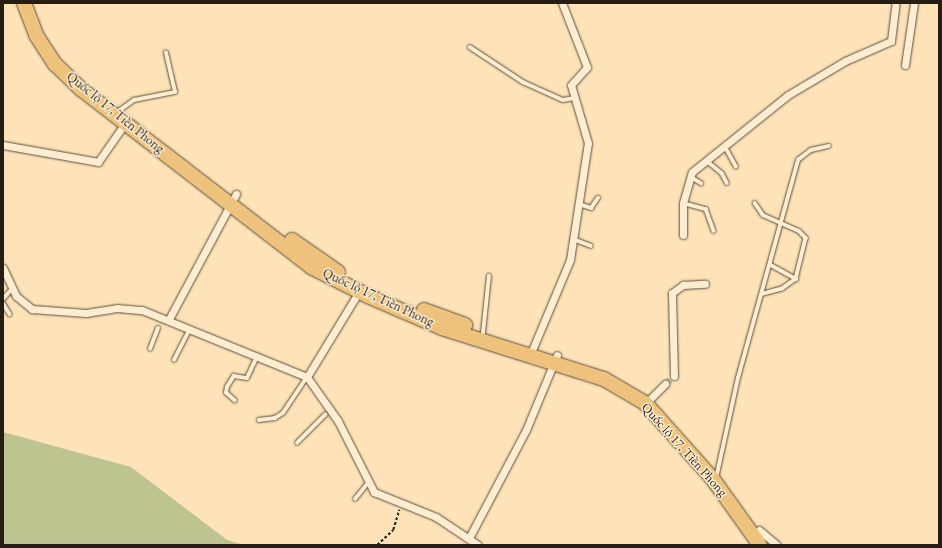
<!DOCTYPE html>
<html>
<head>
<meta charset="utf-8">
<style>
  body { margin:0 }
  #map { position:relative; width:942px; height:548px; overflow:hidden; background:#fde3b7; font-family:"EB Garamond",serif }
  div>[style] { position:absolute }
  .green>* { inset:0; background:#bdc490 }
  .street-tunnel>* { height:7px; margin-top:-3.5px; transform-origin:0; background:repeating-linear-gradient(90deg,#d2bb97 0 7px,transparent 0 10.5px) }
  .path>* { height:1.5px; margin-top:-0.75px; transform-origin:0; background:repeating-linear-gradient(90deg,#261d15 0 3px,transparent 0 5px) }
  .roads { filter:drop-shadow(0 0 1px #5c4e3e) drop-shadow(0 0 1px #5c4e3e) }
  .lane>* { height:3.5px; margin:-1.75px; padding:0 1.75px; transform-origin:1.75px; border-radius:1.75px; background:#feedd0 }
  .street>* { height:7px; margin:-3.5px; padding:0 3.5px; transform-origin:3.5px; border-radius:3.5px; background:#feedd0 }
  .highway>* { height:14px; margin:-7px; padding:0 7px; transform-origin:7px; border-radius:7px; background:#eec27c }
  span { translate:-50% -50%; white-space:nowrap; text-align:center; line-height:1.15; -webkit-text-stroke:3px #feedd0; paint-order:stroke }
  .street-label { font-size:13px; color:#261d15 }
  .frame { position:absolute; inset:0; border:4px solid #261d15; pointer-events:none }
</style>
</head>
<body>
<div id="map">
  <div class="green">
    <div style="clip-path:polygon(3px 432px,131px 467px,227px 540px,244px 545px,3px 545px)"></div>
  </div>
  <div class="street-tunnel">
    <div style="left:665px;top:384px;width:12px;rotate:-42deg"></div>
  </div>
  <div class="path">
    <div style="left:377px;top:545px;width:22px;rotate:-43deg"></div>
    <div style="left:393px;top:530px;width:21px;rotate:-73deg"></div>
  </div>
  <div class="roads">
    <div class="lane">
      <div style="left:470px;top:47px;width:64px;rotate:33.4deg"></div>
      <div style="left:523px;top:82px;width:44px;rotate:24.2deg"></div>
      <div style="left:563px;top:100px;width:11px;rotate:-10deg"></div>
      <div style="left:119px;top:111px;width:19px;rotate:-36deg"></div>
      <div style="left:134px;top:100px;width:42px;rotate:-11deg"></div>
      <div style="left:175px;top:92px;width:40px;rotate:-103deg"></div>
      <div style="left:726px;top:148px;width:21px;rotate:61deg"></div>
      <div style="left:707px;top:161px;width:19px;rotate:39deg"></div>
      <div style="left:722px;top:173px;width:11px;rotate:63deg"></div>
      <div style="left:691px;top:177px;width:12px;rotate:31deg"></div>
      <div style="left:683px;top:203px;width:24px;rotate:15deg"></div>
      <div style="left:706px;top:209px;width:23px;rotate:70deg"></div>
      <div style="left:755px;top:203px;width:14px;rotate:56deg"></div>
      <div style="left:763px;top:215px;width:39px;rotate:24deg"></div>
      <div style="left:799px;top:231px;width:10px;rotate:45deg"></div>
      <div style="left:806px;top:238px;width:42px;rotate:103.7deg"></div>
      <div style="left:796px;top:279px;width:17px;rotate:144deg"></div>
      <div style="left:782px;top:289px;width:20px;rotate:165deg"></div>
      <div style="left:579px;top:204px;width:13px;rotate:18deg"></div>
      <div style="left:591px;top:208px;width:12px;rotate:-55deg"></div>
      <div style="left:573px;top:239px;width:19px;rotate:21deg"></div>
      <div style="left:771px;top:265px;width:29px;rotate:29deg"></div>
      <div style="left:3px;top:299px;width:13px;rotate:-48deg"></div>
      <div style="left:3px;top:303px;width:13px;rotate:58deg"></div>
      <div style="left:483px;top:333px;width:57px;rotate:-84deg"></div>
      <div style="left:150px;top:349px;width:22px;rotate:-69deg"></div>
      <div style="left:174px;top:360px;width:34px;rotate:-63deg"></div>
      <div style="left:235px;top:401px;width:12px;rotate:-138deg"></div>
      <div style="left:226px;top:393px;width:6px;rotate:-81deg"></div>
      <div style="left:227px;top:387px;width:13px;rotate:-58deg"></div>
      <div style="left:234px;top:376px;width:13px;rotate:9deg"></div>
      <div style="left:247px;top:378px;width:21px;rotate:-65deg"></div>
      <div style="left:259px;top:420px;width:16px;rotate:-7deg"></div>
      <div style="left:275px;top:418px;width:9px;rotate:-32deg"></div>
      <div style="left:283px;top:413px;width:43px;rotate:-56.3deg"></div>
      <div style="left:297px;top:443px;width:40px;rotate:-45deg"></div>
      <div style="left:717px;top:474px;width:98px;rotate:-77.7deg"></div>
      <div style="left:738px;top:378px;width:226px;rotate:-74.6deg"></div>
      <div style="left:798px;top:160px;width:16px;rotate:-38deg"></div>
      <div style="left:811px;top:150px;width:18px;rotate:-13deg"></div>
      <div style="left:355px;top:499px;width:21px;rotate:-51deg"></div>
    </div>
    <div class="street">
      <div style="left:905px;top:65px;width:63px;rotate:-81.7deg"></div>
      <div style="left:3px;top:145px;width:97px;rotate:10.1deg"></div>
      <div style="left:98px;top:162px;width:49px;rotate:-55deg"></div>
      <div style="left:683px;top:235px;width:32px;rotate:-90deg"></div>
      <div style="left:683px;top:203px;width:32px;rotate:-74deg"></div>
      <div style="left:692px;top:172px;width:123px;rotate:-38.7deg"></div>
      <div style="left:788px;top:95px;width:66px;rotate:-30.8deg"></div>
      <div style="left:845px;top:61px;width:50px;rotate:-23.5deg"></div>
      <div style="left:891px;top:41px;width:38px;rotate:-83deg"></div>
      <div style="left:3px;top:268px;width:31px;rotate:65deg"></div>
      <div style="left:16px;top:296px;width:21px;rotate:39deg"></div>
      <div style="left:32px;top:309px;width:54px;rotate:4.2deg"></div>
      <div style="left:86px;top:313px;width:31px;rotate:-9deg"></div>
      <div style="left:117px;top:308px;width:25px;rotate:5deg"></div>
      <div style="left:142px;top:310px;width:178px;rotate:22.1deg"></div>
      <div style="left:307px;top:377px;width:54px;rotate:54.8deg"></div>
      <div style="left:338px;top:421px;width:80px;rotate:63.1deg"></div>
      <div style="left:374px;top:492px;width:67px;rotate:22deg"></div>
      <div style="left:436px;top:517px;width:50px;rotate:33.7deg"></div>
      <div style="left:169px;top:319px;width:142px;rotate:-61.8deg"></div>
      <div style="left:533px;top:348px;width:95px;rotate:-67.2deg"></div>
      <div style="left:570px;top:260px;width:118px;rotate:-81.3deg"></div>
      <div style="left:588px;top:143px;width:60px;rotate:-106.3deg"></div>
      <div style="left:571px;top:85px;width:24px;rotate:-48deg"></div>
      <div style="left:587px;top:67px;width:69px;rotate:-111.3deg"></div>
      <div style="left:674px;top:376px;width:83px;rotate:-91.4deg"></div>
      <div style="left:672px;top:293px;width:14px;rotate:-36deg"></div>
      <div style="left:683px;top:285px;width:22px;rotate:-3deg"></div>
      <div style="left:307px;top:377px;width:102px;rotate:-58.7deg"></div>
      <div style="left:649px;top:400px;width:23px;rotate:-45deg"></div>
      <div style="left:759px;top:530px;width:23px;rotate:40deg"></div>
      <div style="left:469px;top:538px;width:122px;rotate:-62.2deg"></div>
      <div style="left:526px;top:430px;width:81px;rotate:-67.5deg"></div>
    </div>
    <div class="highway">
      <div style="left:24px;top:3px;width:34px;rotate:69deg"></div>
      <div style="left:36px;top:35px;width:35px;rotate:57deg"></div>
      <div style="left:55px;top:64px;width:36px;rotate:44deg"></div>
      <div style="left:81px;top:89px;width:291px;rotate:37.7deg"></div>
      <div style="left:311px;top:267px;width:64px;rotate:27deg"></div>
      <div style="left:368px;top:296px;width:81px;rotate:23.4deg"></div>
      <div style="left:442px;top:328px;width:170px;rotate:17.5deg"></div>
      <div style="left:604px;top:379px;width:48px;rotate:30.3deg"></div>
      <div style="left:645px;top:403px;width:101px;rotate:48.2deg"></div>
      <div style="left:712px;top:478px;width:82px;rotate:54.4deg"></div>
      <div style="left:292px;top:240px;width:56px;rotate:34.8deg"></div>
      <div style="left:424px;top:310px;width:44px;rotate:20.1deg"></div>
    </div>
  </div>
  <div class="street-label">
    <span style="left:115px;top:113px;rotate:39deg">Quốc lộ 17, Tiền Phong</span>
    <span style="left:378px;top:298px;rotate:25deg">Quốc lộ 17, Tiền Phong</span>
    <span style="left:684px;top:450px;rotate:48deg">Quốc lộ 17, Tiền Phong</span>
  </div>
  <div class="frame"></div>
</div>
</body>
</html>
